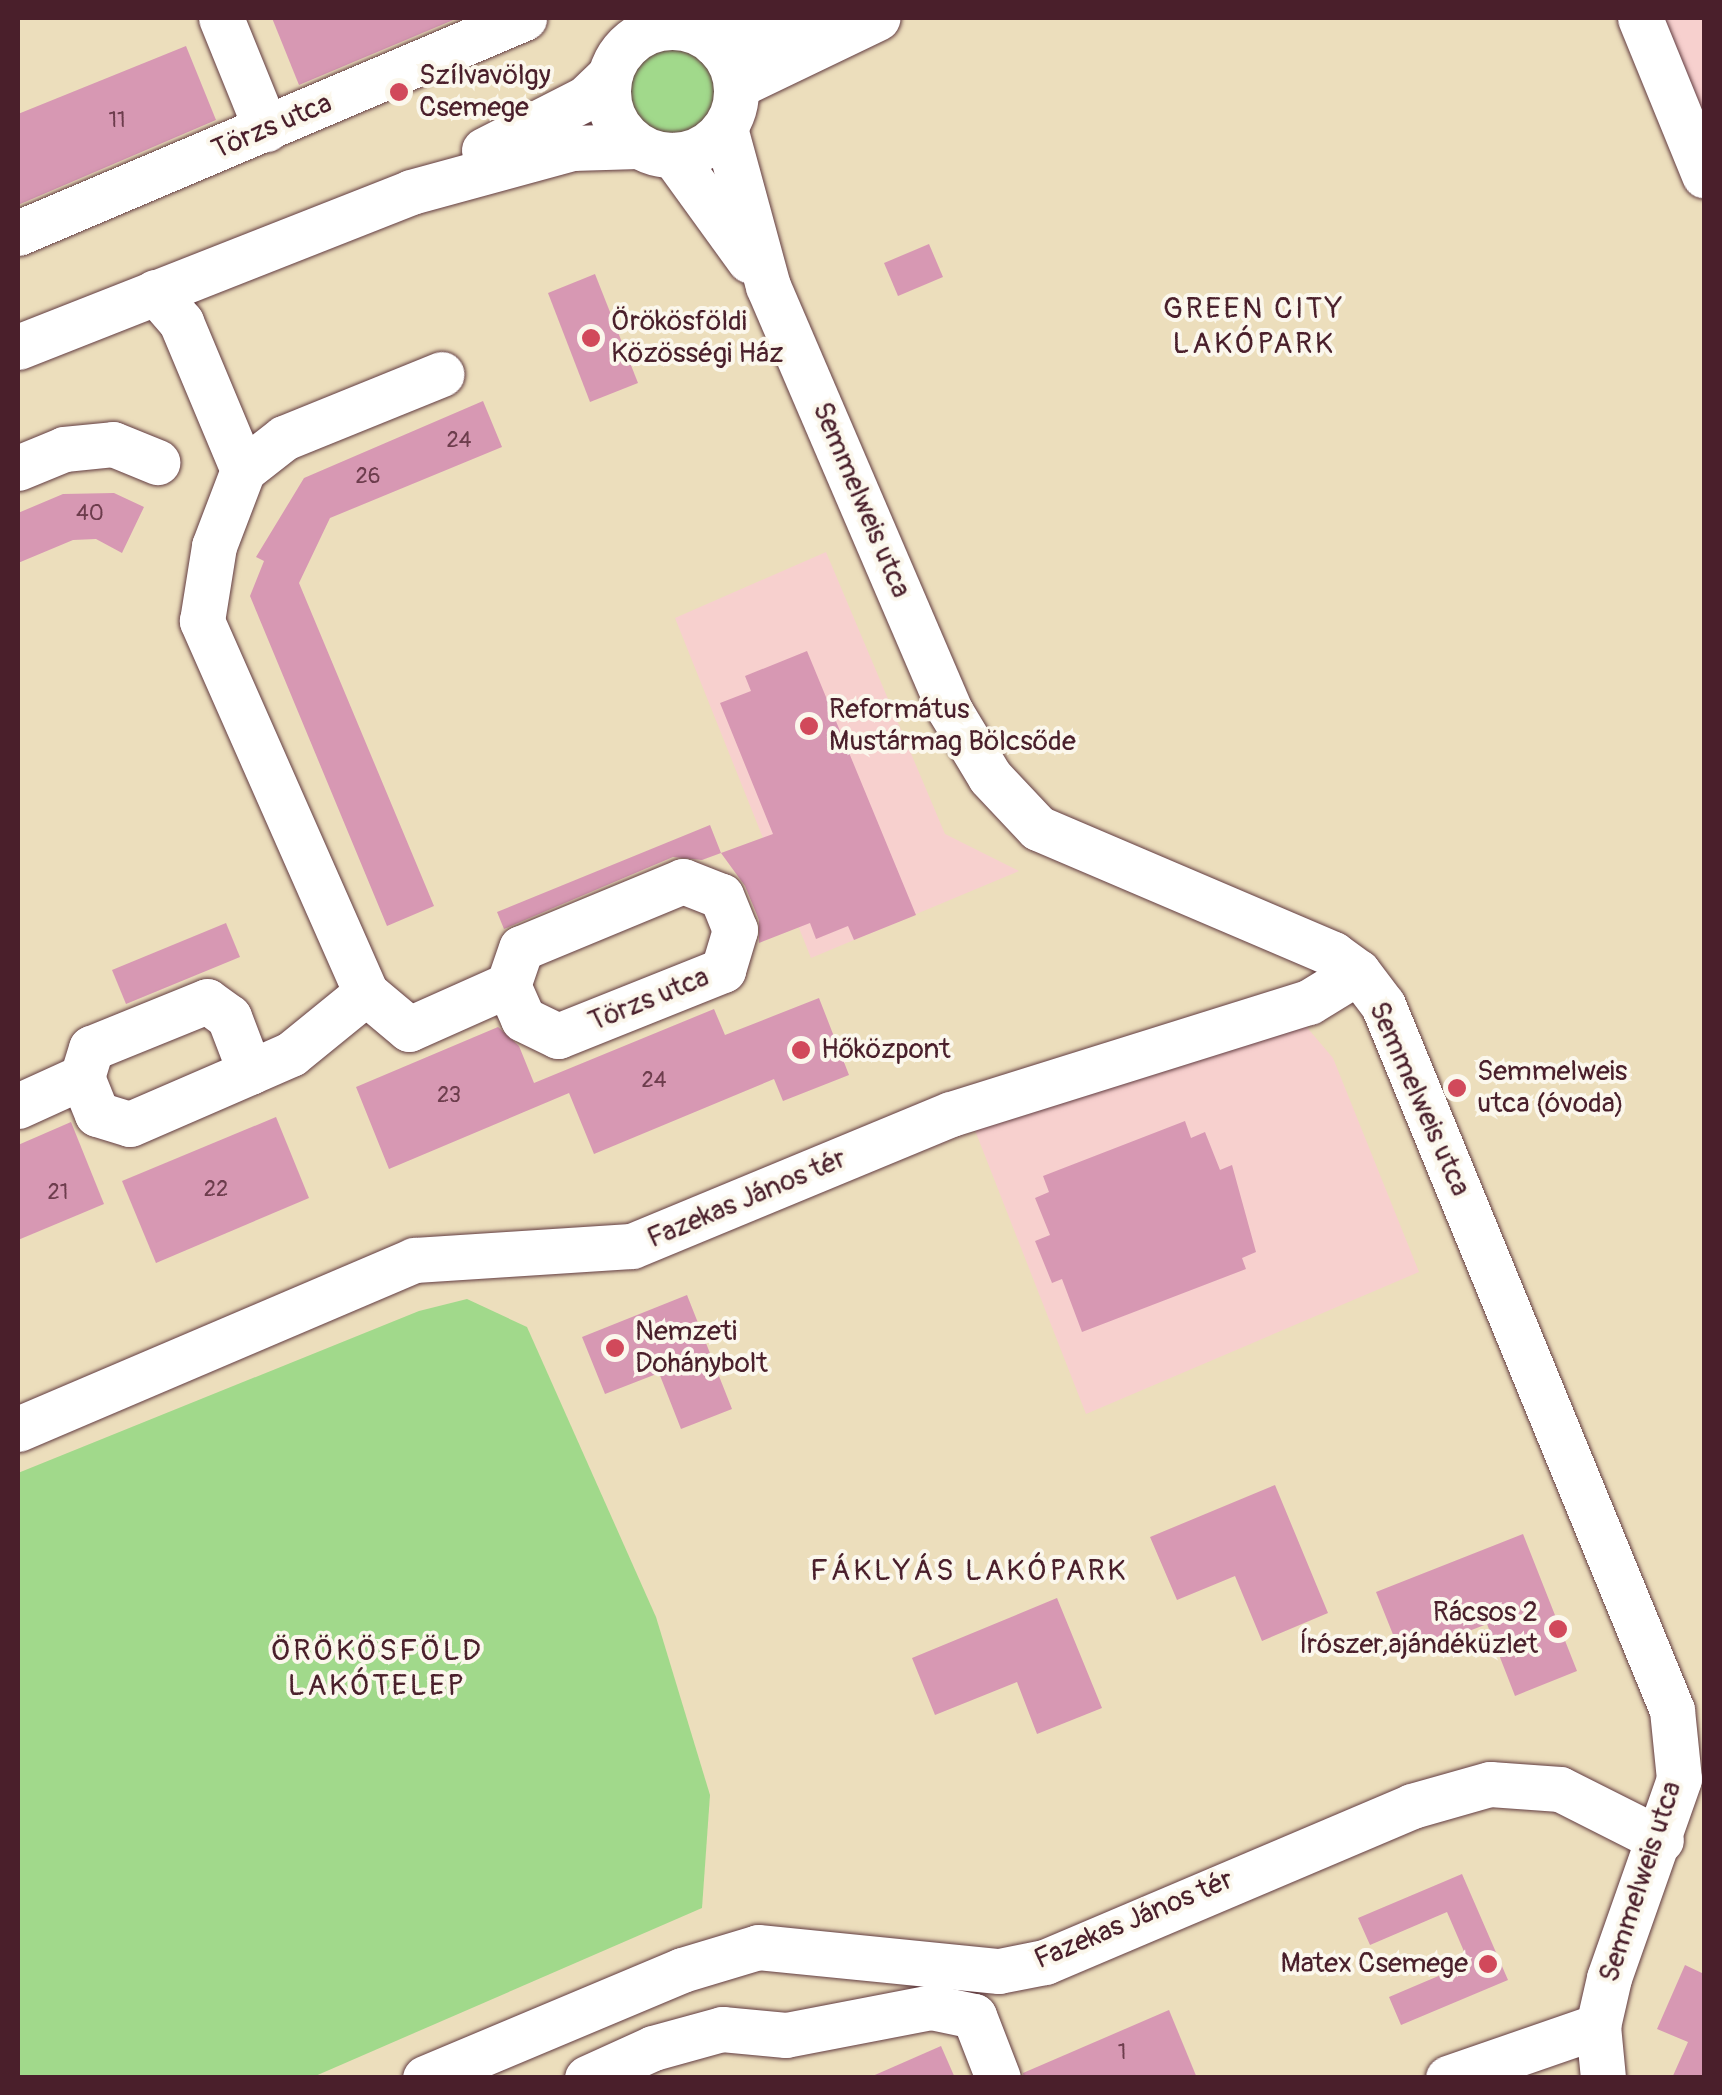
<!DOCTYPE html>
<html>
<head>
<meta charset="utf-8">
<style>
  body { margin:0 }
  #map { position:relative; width:1722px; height:2095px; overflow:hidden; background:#ecdebc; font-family:Pangolin,sans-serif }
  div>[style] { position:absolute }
  .built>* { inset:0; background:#f7d0ce }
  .green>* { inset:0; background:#a1d98b }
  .round { border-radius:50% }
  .building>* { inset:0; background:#d798b3 }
  .roads { filter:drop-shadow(0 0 2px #623c41) drop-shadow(0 0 2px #623c41) }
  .minor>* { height:45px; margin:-22.5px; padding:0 22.5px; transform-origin:22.5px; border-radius:22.5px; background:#fff }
  .minor>.ring { margin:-22.5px; padding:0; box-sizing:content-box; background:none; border:45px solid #fff; border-radius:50% }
  .dots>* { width:28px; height:28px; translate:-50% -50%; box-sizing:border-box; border:5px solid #fbf7ec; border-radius:50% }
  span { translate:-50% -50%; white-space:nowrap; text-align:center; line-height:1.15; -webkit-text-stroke:8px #fbf7ec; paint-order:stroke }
  .number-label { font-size:22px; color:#6d3d4d }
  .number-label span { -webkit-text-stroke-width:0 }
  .poi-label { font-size:28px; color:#4a1f2b }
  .left { translate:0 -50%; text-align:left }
  .right { translate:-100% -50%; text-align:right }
  .street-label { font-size:28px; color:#4a1f2b }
  .neighbourhood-label { font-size:30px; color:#4a1f2b; letter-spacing:2.5px }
  .frame { position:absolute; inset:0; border:20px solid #4a1f2b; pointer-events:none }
</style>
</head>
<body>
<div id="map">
  <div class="built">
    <div style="clip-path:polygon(1658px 18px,1704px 18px,1704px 128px)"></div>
    <div style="clip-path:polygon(826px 552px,945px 834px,1019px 871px,811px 958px,675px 618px)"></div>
    <div style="clip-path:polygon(1304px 1024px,1333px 1058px,1419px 1272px,1086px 1414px,971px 1120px)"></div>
  </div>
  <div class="green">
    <div class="round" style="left:622px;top:40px;width:102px;height:102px"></div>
    <div style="clip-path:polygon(467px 1299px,527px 1327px,656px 1617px,710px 1795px,702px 1908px,313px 2077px,18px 2077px,18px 1473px,419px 1311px)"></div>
  </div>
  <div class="building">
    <div style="clip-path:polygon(272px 18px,458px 18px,299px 85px)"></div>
    <div style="clip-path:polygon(186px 46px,216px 120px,18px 205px,18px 114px)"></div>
    <div style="clip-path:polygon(929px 244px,943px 277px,898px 296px,884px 263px)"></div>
    <div style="clip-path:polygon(595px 274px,638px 383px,590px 402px,548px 293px)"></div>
    <div style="clip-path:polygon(483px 401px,502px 447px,330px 518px,299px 583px,434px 906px,387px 926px,250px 596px,264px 561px,256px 557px,304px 478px)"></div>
    <div style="clip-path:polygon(114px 493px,144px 507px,122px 553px,96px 539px,73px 540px,18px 563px,18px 513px,63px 494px)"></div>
    <div style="clip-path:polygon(807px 651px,916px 915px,854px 940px,848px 926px,816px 939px,810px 923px,759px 943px,759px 920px,745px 886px,721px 853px,773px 834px,720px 703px,751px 691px,745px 676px)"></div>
    <div style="clip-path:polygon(710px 825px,721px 853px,702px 860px,673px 857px,504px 929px,497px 912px)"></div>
    <div style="clip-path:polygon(226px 923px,240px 957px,126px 1004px,112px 970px)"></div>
    <div style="clip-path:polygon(819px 998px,849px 1075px,783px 1101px,774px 1079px,594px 1154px,569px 1093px,389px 1169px,356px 1087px,498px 1027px,519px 1046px,534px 1083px,714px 1009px,725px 1035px)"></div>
    <div style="clip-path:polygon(276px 1117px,309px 1198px,156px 1263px,122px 1181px)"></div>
    <div style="clip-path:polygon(1185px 1121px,1191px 1138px,1205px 1132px,1220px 1170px,1232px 1165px,1256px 1252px,1242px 1258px,1246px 1269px,1082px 1332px,1062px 1279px,1052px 1283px,1035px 1241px,1050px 1235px,1035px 1198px,1049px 1192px,1043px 1176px)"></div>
    <div style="clip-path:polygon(71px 1122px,104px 1204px,18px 1240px,18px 1145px)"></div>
    <div style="clip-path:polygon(687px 1295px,732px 1409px,681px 1429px,659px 1373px,605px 1394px,582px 1337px)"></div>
    <div style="clip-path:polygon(1275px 1485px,1328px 1613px,1262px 1641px,1235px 1576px,1177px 1600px,1150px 1537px)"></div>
    <div style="clip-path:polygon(1523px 1534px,1577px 1671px,1515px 1696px,1487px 1624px,1402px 1657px,1376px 1592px)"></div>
    <div style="clip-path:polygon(1057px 1598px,1102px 1708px,1037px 1734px,1017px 1682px,935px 1715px,912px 1658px)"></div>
    <div style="clip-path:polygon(1462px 1874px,1508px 1980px,1401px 2025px,1389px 1997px,1469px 1963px,1447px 1912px,1370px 1945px,1358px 1918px)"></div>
    <div style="clip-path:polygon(1685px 1965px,1704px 1974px,1704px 2078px,1672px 2078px,1688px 2042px,1657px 2029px)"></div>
    <div style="clip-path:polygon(1169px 2010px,1197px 2078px,1024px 2078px,1023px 2073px)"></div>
    <div style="clip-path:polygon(941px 2046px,955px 2078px,868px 2078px)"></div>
  </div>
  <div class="roads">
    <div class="minor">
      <div style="left:221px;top:18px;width:120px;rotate:67.9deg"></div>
      <div style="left:1640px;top:18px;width:170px;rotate:67.8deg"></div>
      <div class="ring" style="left:608px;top:27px;width:83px;height:83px"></div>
      <div style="left:715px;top:44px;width:105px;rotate:-14.3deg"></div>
      <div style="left:736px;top:86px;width:157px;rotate:-25.7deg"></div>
      <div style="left:725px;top:128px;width:164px;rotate:74.8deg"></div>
      <div style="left:768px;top:286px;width:460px;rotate:66.8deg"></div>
      <div style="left:949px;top:709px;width:79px;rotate:58.9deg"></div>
      <div style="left:990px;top:777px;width:70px;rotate:46.7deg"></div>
      <div style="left:1038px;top:828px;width:321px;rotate:23.1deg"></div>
      <div style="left:1333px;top:954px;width:31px;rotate:36deg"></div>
      <div style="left:1358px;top:972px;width:41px;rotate:52.9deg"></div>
      <div style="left:1383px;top:1005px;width:762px;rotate:67.71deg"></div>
      <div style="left:1672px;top:1710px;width:69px;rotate:84.2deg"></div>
      <div style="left:1679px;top:1779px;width:211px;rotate:109.4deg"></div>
      <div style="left:1609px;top:1978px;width:49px;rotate:102.9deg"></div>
      <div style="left:1598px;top:2026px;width:52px;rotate:84.5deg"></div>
      <div style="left:484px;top:150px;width:114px;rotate:-27deg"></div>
      <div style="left:586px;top:98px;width:33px;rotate:-44deg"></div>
      <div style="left:673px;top:155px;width:130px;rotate:54.1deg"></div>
      <div style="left:18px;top:233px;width:550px;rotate:-23.02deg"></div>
      <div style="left:155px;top:292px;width:40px;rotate:49deg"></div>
      <div style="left:181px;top:322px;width:160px;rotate:67.3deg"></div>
      <div style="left:18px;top:347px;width:422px;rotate:-21.5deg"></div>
      <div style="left:411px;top:192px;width:167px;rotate:-15.3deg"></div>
      <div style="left:572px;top:148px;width:66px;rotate:-1.7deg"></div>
      <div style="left:18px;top:468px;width:50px;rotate:-22.4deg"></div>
      <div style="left:64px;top:449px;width:49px;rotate:-5.8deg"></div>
      <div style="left:113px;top:444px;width:48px;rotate:22.2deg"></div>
      <div style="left:366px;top:993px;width:407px;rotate:-113.8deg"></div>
      <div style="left:202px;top:621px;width:76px;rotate:-80.9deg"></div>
      <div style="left:214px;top:546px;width:81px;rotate:-69.1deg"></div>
      <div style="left:243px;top:470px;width:52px;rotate:-38deg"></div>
      <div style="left:284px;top:438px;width:170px;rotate:-22.1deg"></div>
      <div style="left:250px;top:1072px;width:59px;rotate:-110.9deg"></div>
      <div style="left:229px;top:1017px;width:27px;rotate:-144deg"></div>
      <div style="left:207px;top:1001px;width:125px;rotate:157.9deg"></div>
      <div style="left:91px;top:1048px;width:30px;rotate:107deg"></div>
      <div style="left:82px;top:1077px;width:40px;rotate:68deg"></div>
      <div style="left:97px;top:1114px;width:34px;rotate:17deg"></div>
      <div style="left:130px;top:1124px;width:131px;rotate:-23.4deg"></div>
      <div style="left:250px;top:1072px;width:45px;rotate:-23.7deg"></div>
      <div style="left:291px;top:1054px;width:97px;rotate:-39.1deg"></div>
      <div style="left:366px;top:993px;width:56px;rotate:39.9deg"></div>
      <div style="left:409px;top:1029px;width:108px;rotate:-24deg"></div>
      <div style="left:508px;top:985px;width:37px;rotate:66deg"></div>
      <div style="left:523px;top:1019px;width:39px;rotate:26deg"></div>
      <div style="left:558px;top:1036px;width:178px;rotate:-21.8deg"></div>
      <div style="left:723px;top:970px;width:42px;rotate:-73.3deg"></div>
      <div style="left:735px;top:930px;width:37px;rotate:-112deg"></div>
      <div style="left:721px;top:896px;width:41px;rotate:-158.5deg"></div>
      <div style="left:683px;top:881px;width:175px;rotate:157.5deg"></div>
      <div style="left:521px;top:948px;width:39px;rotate:109deg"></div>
      <div style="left:18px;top:1106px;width:70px;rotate:-24.4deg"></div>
      <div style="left:18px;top:1429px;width:431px;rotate:-23.1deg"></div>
      <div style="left:414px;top:1260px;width:218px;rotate:-3.7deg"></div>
      <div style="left:632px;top:1246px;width:345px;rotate:-22.5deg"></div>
      <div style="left:951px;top:1114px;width:375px;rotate:-17.4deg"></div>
      <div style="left:1309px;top:1002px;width:57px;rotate:-31.5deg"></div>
      <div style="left:425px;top:2078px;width:279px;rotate:-22.8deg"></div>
      <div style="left:682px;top:1970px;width:79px;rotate:-16.8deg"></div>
      <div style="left:758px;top:1947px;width:242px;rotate:5.7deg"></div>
      <div style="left:999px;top:1971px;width:47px;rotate:-11.1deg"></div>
      <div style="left:1045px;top:1962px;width:399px;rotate:-23deg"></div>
      <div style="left:1412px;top:1806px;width:81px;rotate:-15.8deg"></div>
      <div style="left:1490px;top:1784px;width:70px;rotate:4.1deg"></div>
      <div style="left:1560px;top:1789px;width:113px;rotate:26.8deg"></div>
      <div style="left:587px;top:2078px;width:72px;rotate:-24.4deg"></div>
      <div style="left:653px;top:2048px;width:72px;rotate:-15.4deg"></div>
      <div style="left:722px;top:2029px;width:64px;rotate:5.4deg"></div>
      <div style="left:786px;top:2035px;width:148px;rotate:-10.9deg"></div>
      <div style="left:931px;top:2007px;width:44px;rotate:11.8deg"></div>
      <div style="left:974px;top:2016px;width:66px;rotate:68.8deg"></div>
      <div style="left:1448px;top:2078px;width:159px;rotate:-19.1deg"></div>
    </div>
  </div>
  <div class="dots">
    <div style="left:399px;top:92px;background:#d1495b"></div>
    <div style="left:591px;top:338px;background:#d1495b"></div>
    <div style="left:809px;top:726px;background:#d1495b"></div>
    <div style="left:801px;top:1050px;background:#d1495b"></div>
    <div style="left:1457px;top:1088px;background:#d1495b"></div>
    <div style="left:615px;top:1348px;background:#d1495b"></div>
    <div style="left:1558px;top:1629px;background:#d1495b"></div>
    <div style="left:1488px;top:1964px;background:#d1495b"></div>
  </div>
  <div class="number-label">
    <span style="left:117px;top:121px">11</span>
    <span style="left:459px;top:441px">24</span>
    <span style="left:368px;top:477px">26</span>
    <span style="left:90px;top:514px">40</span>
    <span style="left:654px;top:1081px">24</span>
    <span style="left:449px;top:1096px">23</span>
    <span style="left:216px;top:1190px">22</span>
    <span style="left:58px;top:1193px">21</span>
    <span style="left:1122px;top:2053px">1</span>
  </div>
  <div class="poi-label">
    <span class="left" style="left:419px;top:92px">Szílvavölgy<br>Csemege</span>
    <span class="left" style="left:611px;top:338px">Örökösföldi<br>Közösségi Ház</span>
    <span class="left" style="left:829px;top:726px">Református<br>Mustármag Bölcsőde</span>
    <span class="left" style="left:821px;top:1050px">Hőközpont</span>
    <span class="left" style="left:1477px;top:1088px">Semmelweis<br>utca (óvoda)</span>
    <span class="left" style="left:635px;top:1348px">Nemzeti<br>Dohánybolt</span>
    <span class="right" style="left:1538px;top:1629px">Rácsos 2<br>Írószer,ajándéküzlet</span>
    <span class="right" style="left:1468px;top:1964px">Matex Csemege</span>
  </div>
  <div class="street-label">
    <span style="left:272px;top:127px;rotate:-23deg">Törzs utca</span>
    <span style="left:861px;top:500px;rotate:67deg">Semmelweis utca</span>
    <span style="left:649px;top:1000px;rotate:-22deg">Törzs utca</span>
    <span style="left:1419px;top:1099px;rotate:66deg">Semmelweis utca</span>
    <span style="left:747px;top:1199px;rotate:-23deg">Fazekas János tér</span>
    <span style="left:1641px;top:1882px;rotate:-72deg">Semmelweis utca</span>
    <span style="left:1134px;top:1920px;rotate:-23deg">Fazekas János tér</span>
  </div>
  <div class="neighbourhood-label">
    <span style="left:1254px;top:326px">GREEN CITY<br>LAKÓPARK</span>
    <span style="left:969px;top:1571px">FÁKLYÁS LAKÓPARK</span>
    <span style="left:377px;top:1668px">ÖRÖKÖSFÖLD<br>LAKÓTELEP</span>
  </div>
  <div class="frame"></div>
</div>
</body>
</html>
